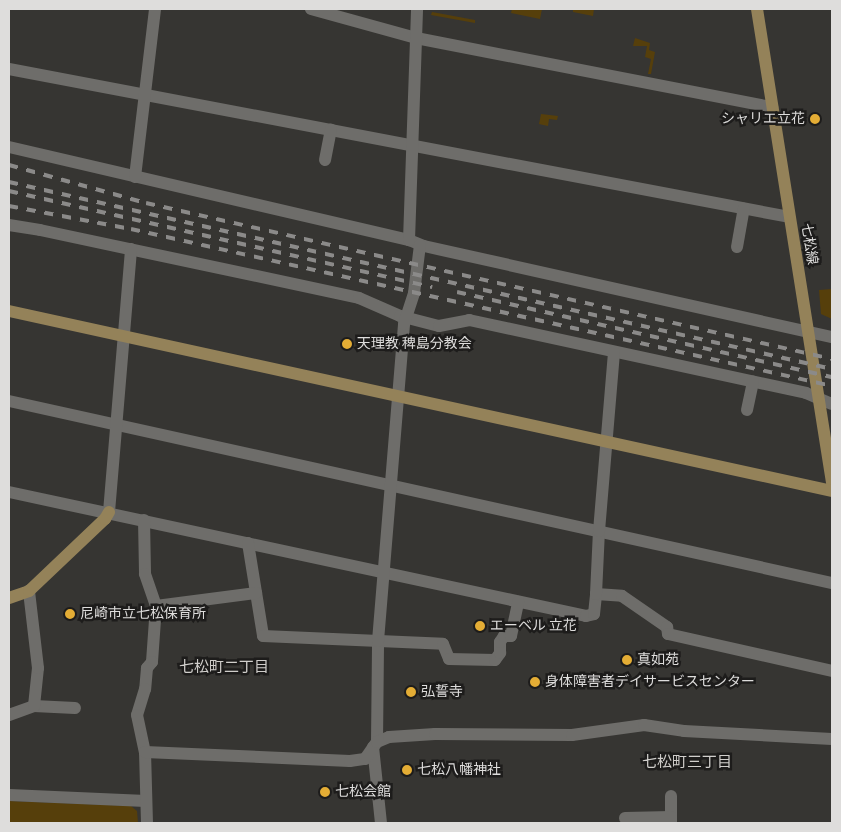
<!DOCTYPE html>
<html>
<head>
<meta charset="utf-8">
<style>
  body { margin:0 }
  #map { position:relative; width:841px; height:832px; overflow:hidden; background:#363532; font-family:"Source Sans 3","Noto Sans JP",sans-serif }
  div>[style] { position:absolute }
  .green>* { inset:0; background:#563f0b }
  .street>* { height:12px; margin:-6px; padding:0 6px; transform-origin:6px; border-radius:6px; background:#6e6d6a }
  .secondary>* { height:12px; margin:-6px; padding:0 6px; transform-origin:6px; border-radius:6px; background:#948259 }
  .rail>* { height:4px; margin-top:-2px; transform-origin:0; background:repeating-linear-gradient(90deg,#8b8a89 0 9px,transparent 0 18px) }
  .dots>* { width:14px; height:14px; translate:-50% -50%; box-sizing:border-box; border:2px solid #1d1c1b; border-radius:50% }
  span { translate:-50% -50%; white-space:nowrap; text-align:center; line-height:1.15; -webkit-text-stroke:5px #1d1c1b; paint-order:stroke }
  .poi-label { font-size:14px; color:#dedddc }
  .right { translate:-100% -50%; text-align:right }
  .left { translate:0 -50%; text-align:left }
  .street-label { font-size:14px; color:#dedddc }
  .neighbourhood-label { font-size:15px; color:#d0cecb }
  .frame { position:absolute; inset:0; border:10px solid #dedddc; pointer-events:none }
</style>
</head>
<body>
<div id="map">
  <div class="green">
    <div style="clip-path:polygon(512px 9px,542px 9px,540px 19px,511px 13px)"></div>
    <div style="clip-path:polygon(573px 9px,594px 9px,593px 16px,573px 12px)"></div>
    <div style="clip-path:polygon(432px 12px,475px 20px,475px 23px,431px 15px)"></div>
    <div style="clip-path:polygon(635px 38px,650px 43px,649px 50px,655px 52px,651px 74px,648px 74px,651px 59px,645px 57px,647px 46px,633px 46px)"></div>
    <div style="clip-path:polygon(541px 114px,558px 116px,557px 120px,549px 119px,548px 126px,539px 124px)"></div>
    <div style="clip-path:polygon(832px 289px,832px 319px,821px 314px,819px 290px)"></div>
    <div style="clip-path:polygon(9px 801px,131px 806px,137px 811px,138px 823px,9px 823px)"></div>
  </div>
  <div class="street">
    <div style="left:311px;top:9px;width:109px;rotate:15.4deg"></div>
    <div style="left:416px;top:38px;width:363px;rotate:11deg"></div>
    <div style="left:9px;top:69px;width:794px;rotate:10.74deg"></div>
    <div style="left:9px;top:147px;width:411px;rotate:13.1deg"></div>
    <div style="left:409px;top:240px;width:16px;rotate:22deg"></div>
    <div style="left:424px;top:246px;width:418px;rotate:12.6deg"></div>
    <div style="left:325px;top:160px;width:31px;rotate:-79deg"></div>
    <div style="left:135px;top:177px;width:169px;rotate:-83.2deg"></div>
    <div style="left:9px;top:225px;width:31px;rotate:9deg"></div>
    <div style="left:40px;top:230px;width:326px;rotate:12deg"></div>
    <div style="left:359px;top:298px;width:45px;rotate:23.7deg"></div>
    <div style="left:400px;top:316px;width:40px;rotate:14.4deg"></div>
    <div style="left:439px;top:326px;width:31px;rotate:-11deg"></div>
    <div style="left:469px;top:320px;width:345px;rotate:12.2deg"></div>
    <div style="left:806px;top:393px;width:28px;rotate:23deg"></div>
    <div style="left:409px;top:240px;width:231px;rotate:-88deg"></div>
    <div style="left:737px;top:247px;width:39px;rotate:-80deg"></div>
    <div style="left:9px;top:401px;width:843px;rotate:12.47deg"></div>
    <div style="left:747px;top:410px;width:29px;rotate:-78deg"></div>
    <div style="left:9px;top:492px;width:590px;rotate:12.13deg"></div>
    <div style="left:586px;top:616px;width:8px;rotate:-14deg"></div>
    <div style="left:594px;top:614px;width:20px;rotate:-84deg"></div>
    <div style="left:596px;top:594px;width:26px;rotate:4deg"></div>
    <div style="left:622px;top:596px;width:55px;rotate:34.6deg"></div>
    <div style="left:667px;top:627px;width:7px;rotate:82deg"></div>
    <div style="left:668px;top:634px;width:168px;rotate:12.7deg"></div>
    <div style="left:109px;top:512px;width:264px;rotate:-85.2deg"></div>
    <div style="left:144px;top:520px;width:54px;rotate:88.9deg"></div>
    <div style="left:145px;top:574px;width:34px;rotate:71deg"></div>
    <div style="left:156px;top:606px;width:56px;rotate:94.1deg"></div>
    <div style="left:152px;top:662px;width:8px;rotate:130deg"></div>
    <div style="left:147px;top:668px;width:21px;rotate:95deg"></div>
    <div style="left:145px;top:689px;width:27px;rotate:107deg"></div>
    <div style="left:137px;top:715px;width:38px;rotate:78deg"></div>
    <div style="left:248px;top:543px;width:94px;rotate:80.8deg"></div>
    <div style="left:263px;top:636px;width:180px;rotate:2.5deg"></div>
    <div style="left:443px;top:644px;width:16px;rotate:68deg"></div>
    <div style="left:449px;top:659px;width:46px;rotate:1.2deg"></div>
    <div style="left:495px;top:660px;width:9px;rotate:-54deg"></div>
    <div style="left:500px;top:653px;width:11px;rotate:-90deg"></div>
    <div style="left:500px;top:642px;width:7px;rotate:-56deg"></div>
    <div style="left:504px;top:636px;width:7px"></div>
    <div style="left:511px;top:636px;width:35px;rotate:-78deg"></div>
    <div style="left:596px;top:594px;width:63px;rotate:-87.3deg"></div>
    <div style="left:599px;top:531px;width:179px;rotate:-85.2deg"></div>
    <div style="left:156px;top:606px;width:101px;rotate:-7.4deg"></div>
    <div style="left:34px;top:706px;width:41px;rotate:2.8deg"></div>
    <div style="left:9px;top:715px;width:27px;rotate:-20deg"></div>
    <div style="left:34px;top:706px;width:38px;rotate:-84deg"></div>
    <div style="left:38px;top:668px;width:78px;rotate:-96.7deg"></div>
    <div style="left:377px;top:742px;width:101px;rotate:-89.4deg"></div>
    <div style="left:378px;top:641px;width:318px;rotate:-85.3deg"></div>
    <div style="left:404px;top:324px;width:33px;rotate:-72deg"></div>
    <div style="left:414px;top:293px;width:48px;rotate:-82.9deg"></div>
    <div style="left:373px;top:747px;width:76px;rotate:84deg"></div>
    <div style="left:9px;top:795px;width:137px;rotate:2.5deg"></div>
    <div style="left:671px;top:796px;width:27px;rotate:90deg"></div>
    <div style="left:625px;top:818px;width:46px;rotate:-1.2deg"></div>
    <div style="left:147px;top:823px;width:71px;rotate:-91.6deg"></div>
    <div style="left:145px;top:752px;width:205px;rotate:2.5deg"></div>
    <div style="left:350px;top:761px;width:15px;rotate:-8deg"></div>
    <div style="left:365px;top:759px;width:21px;rotate:-55deg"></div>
    <div style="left:377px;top:742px;width:13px;rotate:-23deg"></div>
    <div style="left:389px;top:737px;width:46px;rotate:-3.7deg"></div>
    <div style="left:435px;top:734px;width:137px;rotate:0.4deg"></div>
    <div style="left:572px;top:735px;width:73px;rotate:-7.9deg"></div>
    <div style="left:644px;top:725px;width:40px;rotate:8.5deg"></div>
    <div style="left:684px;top:731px;width:148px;rotate:3.1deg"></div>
  </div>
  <div class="secondary">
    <div style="left:757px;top:9px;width:480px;rotate:81deg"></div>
    <div style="left:9px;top:311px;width:842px;rotate:12.34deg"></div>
    <div style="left:9px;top:598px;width:21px;rotate:-19deg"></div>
    <div style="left:29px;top:591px;width:105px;rotate:-43.5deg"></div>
    <div style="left:105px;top:519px;width:8px;rotate:-60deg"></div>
  </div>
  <div class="rail">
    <div style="left:9px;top:165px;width:142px;rotate:15.5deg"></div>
    <div style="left:146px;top:203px;width:704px;rotate:12.81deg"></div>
    <div style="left:9px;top:182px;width:844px;rotate:12.8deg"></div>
    <div style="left:9px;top:191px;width:434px;rotate:12.8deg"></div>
    <div style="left:9px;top:206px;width:124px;rotate:10.7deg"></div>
    <div style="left:131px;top:229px;width:718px;rotate:12.62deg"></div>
    <div style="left:457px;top:292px;width:385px;rotate:12.8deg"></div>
  </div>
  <div class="dots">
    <div style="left:815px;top:119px;background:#e4ad35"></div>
    <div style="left:347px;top:344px;background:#e4ad35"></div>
    <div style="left:70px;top:614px;background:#e4ad35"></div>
    <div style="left:480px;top:626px;background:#e4ad35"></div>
    <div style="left:627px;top:660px;background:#e4ad35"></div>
    <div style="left:535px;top:682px;background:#e4ad35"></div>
    <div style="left:411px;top:692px;background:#e4ad35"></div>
    <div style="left:407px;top:770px;background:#e4ad35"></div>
    <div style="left:325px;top:792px;background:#e4ad35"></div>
  </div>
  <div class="poi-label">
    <span class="right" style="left:805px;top:119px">シャリエ立花</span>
    <span class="left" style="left:357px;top:344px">天理教 稗島分教会</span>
    <span class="left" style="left:80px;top:614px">尼崎市立七松保育所</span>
    <span class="left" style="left:490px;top:626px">エーベル 立花</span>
    <span class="left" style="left:637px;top:660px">真如苑</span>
    <span class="left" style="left:545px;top:682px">身体障害者デイサービスセンター</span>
    <span class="left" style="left:421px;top:692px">弘誓寺</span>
    <span class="left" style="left:417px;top:770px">七松八幡神社</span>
    <span class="left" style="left:335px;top:792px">七松会館</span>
  </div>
  <div class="street-label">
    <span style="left:809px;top:244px;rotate:81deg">七松線</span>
  </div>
  <div class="neighbourhood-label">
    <span style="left:224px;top:668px">七松町二丁目</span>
    <span style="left:687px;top:763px">七松町三丁目</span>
  </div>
  <div class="frame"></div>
</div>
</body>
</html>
